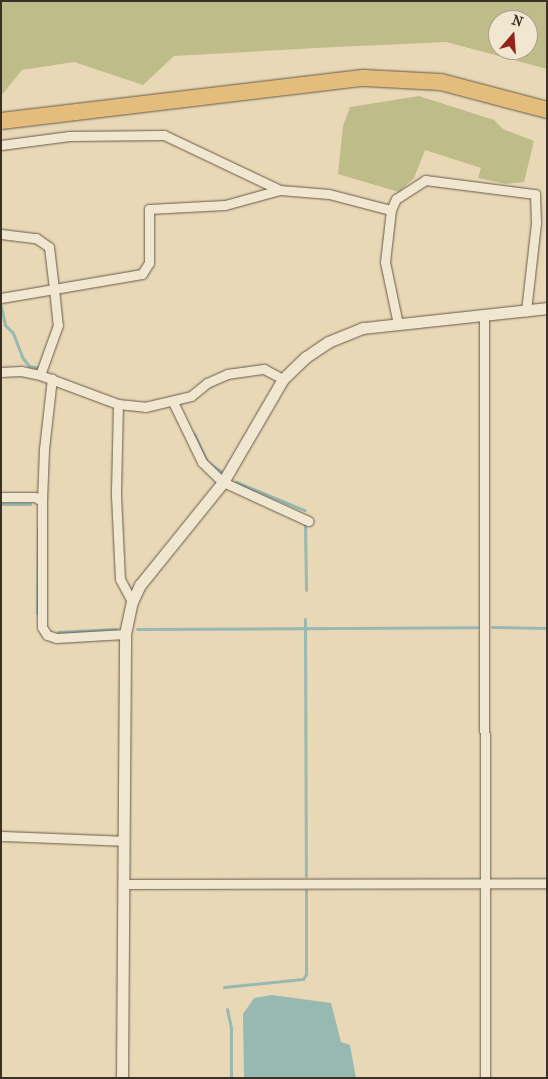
<!DOCTYPE html>
<html>
<head>
<meta charset="utf-8">
<style>
  body { margin:0 }
  #map { position:relative; width:548px; height:1079px; overflow:hidden; background:#e9d8b6; font-family:"IM FELL French Canon",serif }
  div>[style] { position:absolute }
  .green>* { inset:0; background:#bebc89 }
  .water>* { inset:0; background:#97b9b1 }
  .stream>* { height:3px; margin:-1.5px; padding:0 1.5px; transform-origin:1.5px; border-radius:1.5px; background:#97b9b1 }
  .roads { filter:drop-shadow(0 0 1px #665a49) drop-shadow(0 0 1px #665a49) }
  .minor>* { height:9px; margin:-4.5px; padding:0 4.5px; transform-origin:4.5px; border-radius:4.5px; background:#f1e6d0 }
  .tertiary>* { height:11px; margin:-5.5px; padding:0 5.5px; transform-origin:5.5px; border-radius:5.5px; background:#f1e6d0 }
  .motorway>* { height:16px; margin:-8px; padding:0 8px; transform-origin:8px; border-radius:8px; background:#e4bc7b }
  span { translate:-50% -50%; white-space:nowrap; text-align:center; line-height:1.15; -webkit-text-stroke:4.5px #f1e6d0; paint-order:stroke }
  .frame { position:absolute; inset:0; border:2px solid #3a3025; pointer-events:none }
  .north { position:absolute; left:488px; top:10px; width:50px; height:50px; box-sizing:border-box; background:#f1e6d0; border:1px solid #a89d8c; border-radius:50%; rotate:18deg; font-size:14px; font-weight:700; line-height:20px; text-align:center; color:#3a3025 }
  .north::after { content:''; display:block; margin:auto; width:18px; height:22px; background:#8f2418; clip-path:polygon(50% 0,100% 100%,50% 72%,0 100%) }
</style>
</head>
<body>
<div id="map">
  <div class="green">
    <div style="clip-path:polygon(evenodd,1px 1px,547px 1px,547px 69px,446px 42px,316px 48px,174px 56px,143px 85px,74px 62px,22px 70px,1px 96px,1px 1px,498px 20px,528px 20px,528px 50px,498px 50px,498px 20px)"></div>
    <div style="clip-path:polygon(419px 96px,494px 120px,503px 129px,534px 141px,524px 182px,506px 184px,478px 178px,481px 168px,425px 150px,414px 178px,399px 192px,338px 174px,343px 126px,350px 107px)"></div>
  </div>
  <div class="water">
    <div style="clip-path:polygon(272px 995px,331px 1003px,341px 1042px,350px 1045px,356px 1078px,244px 1078px,243px 1014px,254px 998px)"></div>
  </div>
  <div class="stream">
    <div style="left:1px;top:306px;width:19px;rotate:78deg"></div>
    <div style="left:5px;top:325px;width:11px;rotate:45deg"></div>
    <div style="left:13px;top:333px;width:26px;rotate:69deg"></div>
    <div style="left:22px;top:357px;width:11px;rotate:52deg"></div>
    <div style="left:29px;top:366px;width:11px;rotate:10deg"></div>
    <div style="left:194px;top:434px;width:31px;rotate:65deg"></div>
    <div style="left:207px;top:462px;width:18px;rotate:34deg"></div>
    <div style="left:236px;top:482px;width:74px;rotate:22.4deg"></div>
    <div style="left:1px;top:504px;width:29px"></div>
    <div style="left:305px;top:524px;width:66px;rotate:89.1deg"></div>
    <div style="left:37px;top:613px;width:85px;rotate:-89.3deg"></div>
    <div style="left:305px;top:619px;width:257px;rotate:89.8deg"></div>
    <div style="left:492px;top:627px;width:55px;rotate:1deg"></div>
    <div style="left:137px;top:629px;width:340px;rotate:-0.3deg"></div>
    <div style="left:58px;top:632px;width:58px;rotate:-3deg"></div>
    <div style="left:224px;top:987px;width:79px;rotate:-5.8deg"></div>
    <div style="left:303px;top:979px;width:6px;rotate:-59deg"></div>
    <div style="left:306px;top:974px;width:84px;rotate:-90deg"></div>
    <div style="left:227px;top:1009px;width:19px;rotate:78deg"></div>
    <div style="left:231px;top:1028px;width:50px;rotate:90deg"></div>
  </div>
  <div class="roads">
    <div class="minor">
      <div style="left:1px;top:145px;width:69px;rotate:-7.5deg"></div>
      <div style="left:69px;top:136px;width:95px;rotate:-0.6deg"></div>
      <div style="left:164px;top:135px;width:128px;rotate:25.4deg"></div>
      <div style="left:280px;top:190px;width:49px;rotate:4.7deg"></div>
      <div style="left:329px;top:194px;width:64px;rotate:14.5deg"></div>
      <div style="left:391px;top:210px;width:52px;rotate:96.6deg"></div>
      <div style="left:385px;top:262px;width:63px;rotate:78.2deg"></div>
      <div style="left:391px;top:210px;width:12px;rotate:-66deg"></div>
      <div style="left:396px;top:199px;width:35px;rotate:-33deg"></div>
      <div style="left:425px;top:180px;width:111px;rotate:7.3deg"></div>
      <div style="left:535px;top:194px;width:29px;rotate:88deg"></div>
      <div style="left:536px;top:223px;width:89px;rotate:96.5deg"></div>
      <div style="left:1px;top:234px;width:35px;rotate:7deg"></div>
      <div style="left:36px;top:238px;width:16px;rotate:35deg"></div>
      <div style="left:49px;top:247px;width:42px;rotate:83.2deg"></div>
      <div style="left:54px;top:289px;width:89px;rotate:-9.7deg"></div>
      <div style="left:142px;top:274px;width:13px;rotate:-58deg"></div>
      <div style="left:149px;top:263px;width:54px;rotate:-90deg"></div>
      <div style="left:149px;top:209px;width:76px;rotate:-3deg"></div>
      <div style="left:225px;top:205px;width:57px;rotate:-15.3deg"></div>
      <div style="left:1px;top:298px;width:54px;rotate:-9.6deg"></div>
      <div style="left:54px;top:289px;width:36px;rotate:84deg"></div>
      <div style="left:58px;top:325px;width:53px;rotate:109.8deg"></div>
      <div style="left:484px;top:314px;width:764px;rotate:89.93deg"></div>
      <div style="left:1px;top:372px;width:20px;rotate:-3deg"></div>
      <div style="left:21px;top:371px;width:19px;rotate:12deg"></div>
      <div style="left:40px;top:375px;width:83px;rotate:20.4deg"></div>
      <div style="left:118px;top:404px;width:27px;rotate:6deg"></div>
      <div style="left:145px;top:407px;width:47px;rotate:-13.4deg"></div>
      <div style="left:191px;top:396px;width:21px;rotate:-39deg"></div>
      <div style="left:207px;top:383px;width:22px;rotate:-24deg"></div>
      <div style="left:227px;top:374px;width:37px;rotate:-8deg"></div>
      <div style="left:264px;top:369px;width:21px;rotate:28deg"></div>
      <div style="left:173px;top:402px;width:67px;rotate:64.2deg"></div>
      <div style="left:202px;top:462px;width:29px;rotate:44deg"></div>
      <div style="left:223px;top:482px;width:94px;rotate:24.6deg"></div>
      <div style="left:118px;top:404px;width:91px;rotate:91.3deg"></div>
      <div style="left:116px;top:495px;width:84px;rotate:87.3deg"></div>
      <div style="left:120px;top:579px;width:26px;rotate:62deg"></div>
      <div style="left:1px;top:497px;width:34px"></div>
      <div style="left:35px;top:497px;width:8px;rotate:30deg"></div>
      <div style="left:42px;top:501px;width:126px;rotate:90deg"></div>
      <div style="left:42px;top:627px;width:9px;rotate:58deg"></div>
      <div style="left:47px;top:635px;width:9px;rotate:18deg"></div>
      <div style="left:56px;top:638px;width:69px;rotate:-3.3deg"></div>
      <div style="left:42px;top:501px;width:52px;rotate:-87.8deg"></div>
      <div style="left:44px;top:449px;width:71px;rotate:-83.6deg"></div>
      <div style="left:1px;top:836px;width:123px;rotate:2.3deg"></div>
      <div style="left:124px;top:884px;width:423px;rotate:-0.1deg"></div>
    </div>
    <div class="tertiary">
      <div style="left:122px;top:1078px;width:444px;rotate:-89.6deg"></div>
      <div style="left:125px;top:634px;width:33px;rotate:-78deg"></div>
      <div style="left:132px;top:602px;width:19px;rotate:-65deg"></div>
      <div style="left:140px;top:585px;width:132px;rotate:-51.1deg"></div>
      <div style="left:223px;top:482px;width:119px;rotate:-59.8deg"></div>
      <div style="left:283px;top:379px;width:32px;rotate:-44deg"></div>
      <div style="left:306px;top:357px;width:27px;rotate:-34deg"></div>
      <div style="left:328px;top:342px;width:38px;rotate:-22deg"></div>
      <div style="left:363px;top:328px;width:185px;rotate:-6.2deg"></div>
    </div>
    <div class="motorway">
      <div style="left:1px;top:121px;width:366px;rotate:-6.8deg"></div>
      <div style="left:364px;top:78px;width:77px;rotate:3deg"></div>
      <div style="left:441px;top:82px;width:110px;rotate:14.8deg"></div>
    </div>
  </div>
  <div class="frame"></div>
  <div class="north">N</div>
</div>
</body>
</html>
